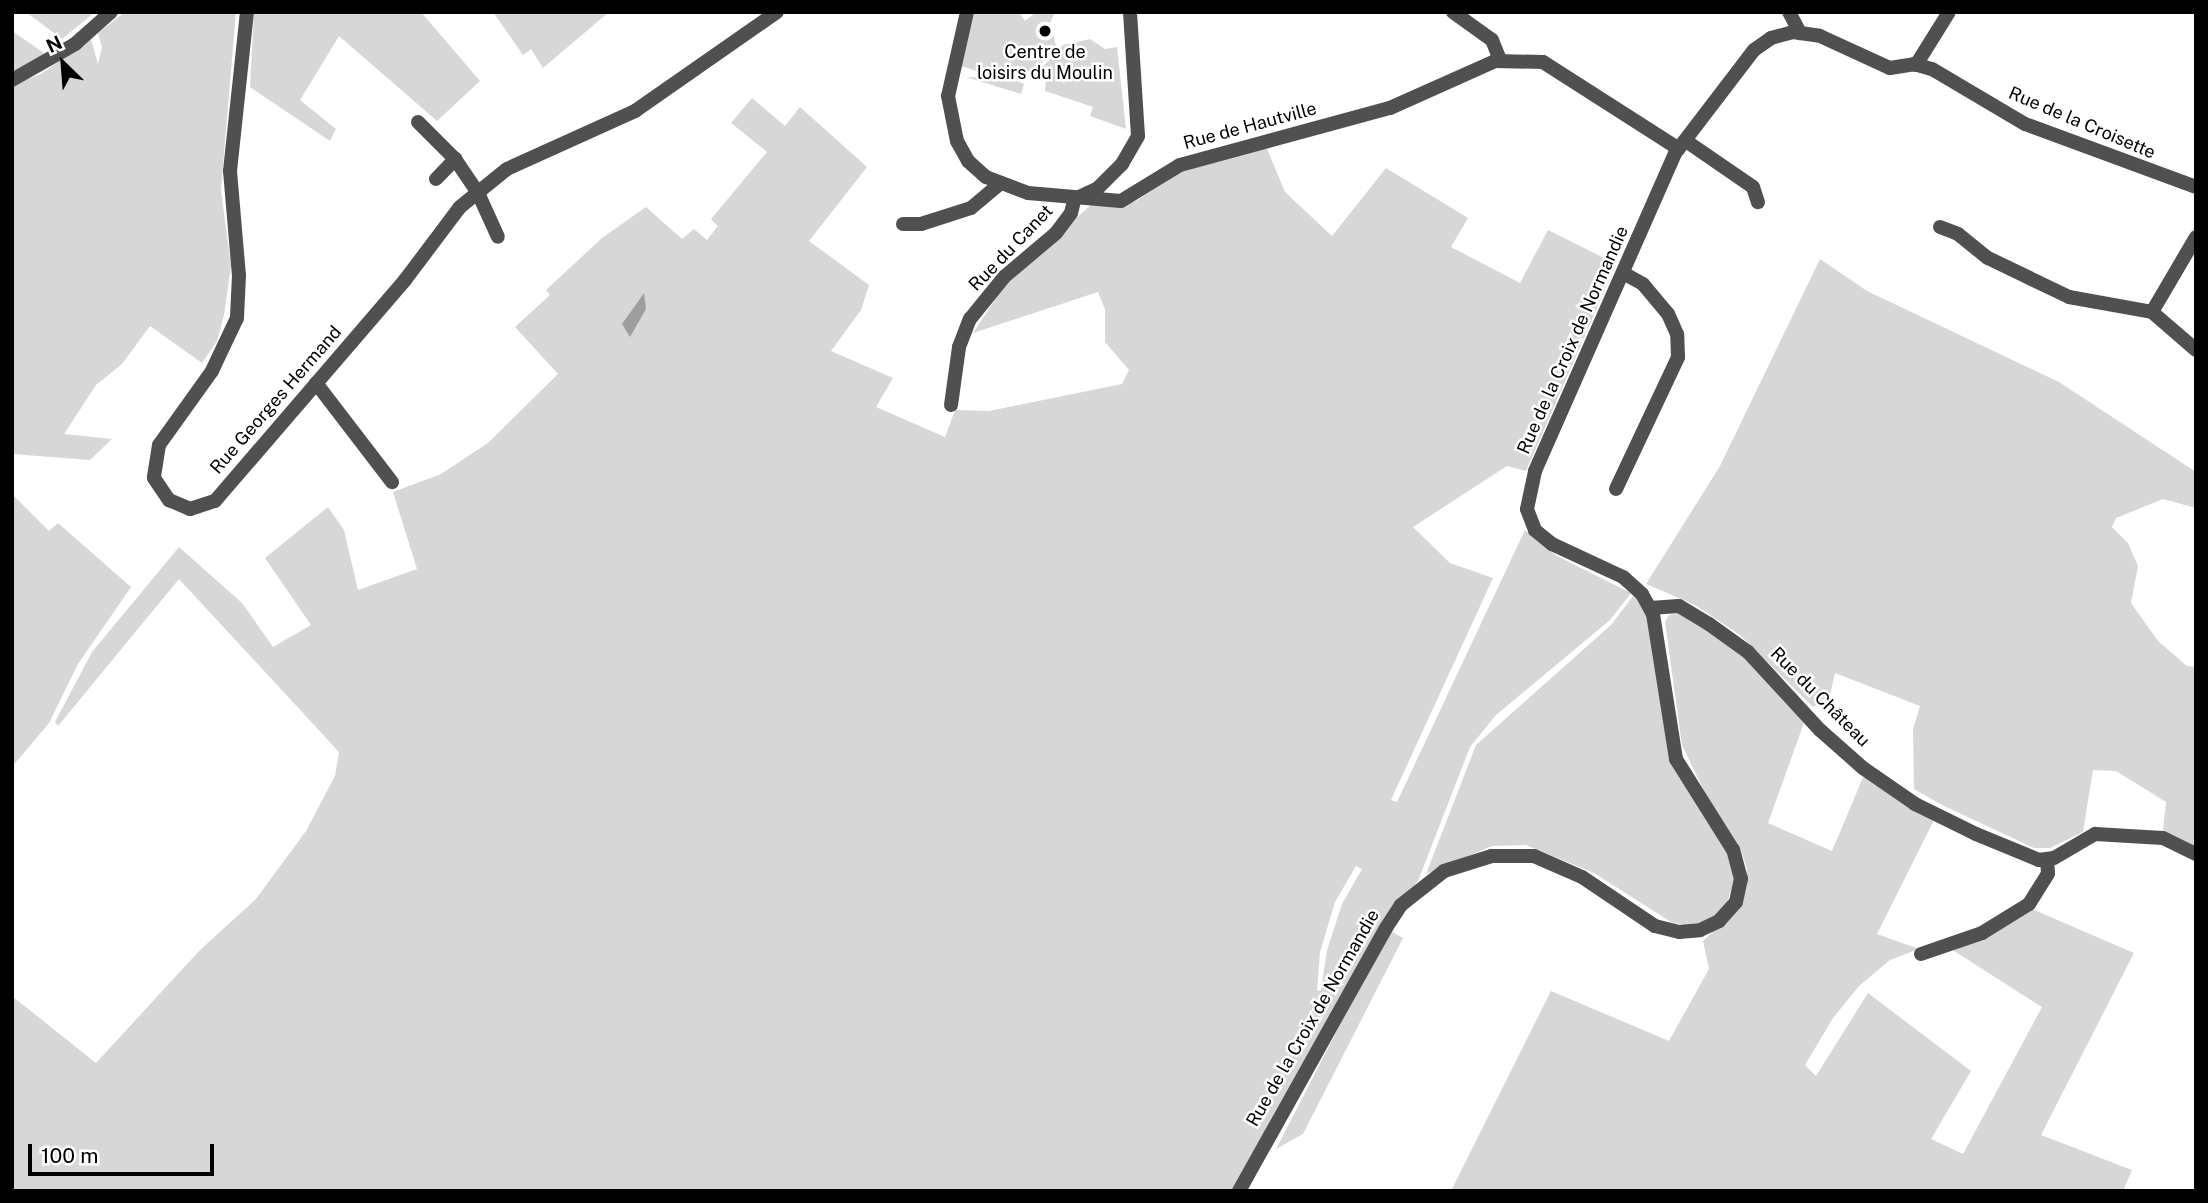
<!DOCTYPE html>
<html>
<head>
<meta charset="utf-8">
<style>
  body { margin:0 }
  #map { position:relative; width:2208px; height:1203px; overflow:hidden; background:#fff; font-family:"Public Sans",sans-serif }
  div>[style] { position:absolute }
  .green>* { inset:0; background:#d7d7d7 }
  .water>* { inset:0; background:#9e9e9e }
  .minor>* { height:14px; margin:-7px; padding:0 7px; transform-origin:7px; border-radius:7px; background:#505050 }
  .tertiary>* { height:14px; margin:-7px; padding:0 7px; transform-origin:7px; border-radius:7px; background:#505050 }
  .dots>* { width:19px; height:19px; translate:-50% -50%; box-sizing:border-box; border:4px solid #fff; border-radius:50% }
  span { translate:-50% -50%; white-space:nowrap; text-align:center; line-height:1.15; -webkit-text-stroke:5px #fff; paint-order:stroke }
  .poi-label { font-size:18px; color:#000 }
  .street-label { font-size:18px; color:#000 }
  .frame { position:absolute; inset:0; border:14px solid #000; pointer-events:none }
  .north { position:absolute; left:28px; top:28px; width:70px; height:70px; -webkit-text-stroke:5px #fff; paint-order:stroke; rotate:335deg; font-size:19px; font-weight:700; line-height:28px; text-align:center; color:#000 }
  .north::after { content:''; display:block; margin:auto; width:24px; height:32px; background:#000; clip-path:polygon(50% 0,100% 100%,50% 72%,0 100%) }
  .scale { position:absolute; left:28px; top:1144px; width:186px; height:32px; box-sizing:border-box; border:4px solid #000; border-top:0; padding-left:9px; font-size:21px; line-height:24px; white-space:nowrap; color:#000; -webkit-text-stroke:5px #fff; paint-order:stroke }
</style>
</head>
<body>
<div id="map">
  <div class="green">
    <div style="clip-path:polygon(26px 12px,95px 12px,62px 39px)"></div>
    <div style="clip-path:polygon(125px 12px,236px 12px,221px 190px,231px 266px,224px 315px,217px 341px,202px 363px,150px 326px,122px 364px,96px 385px,64px 434px,112px 439px,90px 460px,12px 454px,12px 85px,41px 74px,91px 39px,98px 64px,102px 47px,98px 33px)"></div>
    <div style="clip-path:polygon(254px 12px,421px 12px,480px 81px,437px 121px,339px 36px,300px 100px,336px 129px,330px 141px,250px 87px)"></div>
    <div style="clip-path:polygon(493px 12px,609px 12px,543px 68px,531px 49px,523px 55px)"></div>
    <div style="clip-path:polygon(973px 12px,1019px 12px,1025px 21px,1036px 12px,1055px 12px,1050px 23px,1056px 46px,1038px 67px,1026px 72px,979px 72px,959px 65px)"></div>
    <div style="clip-path:polygon(12px 31px,47px 55px,12px 73px)"></div>
    <div style="clip-path:polygon(1090px 39px,1105px 49px,1117px 47px,1126px 129px,1090px 116px,1093px 107px,1045px 91px,1046px 79px,1035px 75px,1063px 45px)"></div>
    <div style="clip-path:polygon(966px 77px,1012px 79px,1024px 84px,1021px 94px)"></div>
    <div style="clip-path:polygon(evenodd,752px 98px,785px 126px,800px 107px,867px 167px,809px 241px,869px 285px,861px 310px,831px 351px,893px 378px,876px 407px,945px 437px,955px 410px,989px 411px,1122px 384px,1129px 370px,1105px 342px,1105px 309px,1098px 292px,973px 333px,1008px 280px,1093px 203px,1114px 207px,1136px 201px,1181px 172px,1265px 144px,1285px 192px,1332px 236px,1386px 168px,1468px 218px,1451px 247px,1520px 283px,1548px 230px,1616px 264px,1526px 471px,1507px 466px,1413px 527px,1450px 563px,1493px 578px,1391px 800px,1397px 802px,1525px 530px,1557px 556px,1631px 593px,1610px 620px,1496px 715px,1470px 747px,1418px 881px,1388px 916px,1232px 1191px,12px 1191px,12px 996px,96px 1063px,200px 950px,256px 899px,306px 831px,335px 776px,339px 752px,179px 579px,58px 726px,55px 722px,92px 652px,179px 547px,242px 603px,273px 647px,311px 625px,265px 558px,328px 507px,344px 530px,358px 590px,417px 569px,393px 492px,441px 474px,488px 443px,558px 374px,515px 327px,550px 295px,546px 290px,602px 238px,646px 207px,682px 239px,694px 229px,707px 240px,718px 226px,711px 219px,767px 152px,731px 123px,752px 98px,1356px 866px,1362px 869px,1342px 904px,1327px 950px,1321px 990px,1317px 991px,1320px 952px,1335px 902px,1356px 866px)"></div>
    <div style="clip-path:polygon(1820px 259px,1867px 291px,2059px 382px,2196px 472px,2196px 508px,2163px 499px,2116px 518px,2112px 527px,2128px 543px,2138px 566px,2131px 603px,2158px 641px,2187px 666px,2196px 667px,2196px 849px,2163px 830px,2166px 802px,2116px 771px,2093px 770px,2083px 832px,2050px 848px,2034px 848px,1942px 805px,1914px 789px,1913px 729px,1920px 706px,1835px 673px,1829px 699px,1813px 707px,1740px 635px,1695px 605px,1646px 584px,1720px 466px)"></div>
    <div style="clip-path:polygon(12px 494px,49px 531px,58px 523px,131px 587px,78px 664px,49px 723px,12px 767px)"></div>
    <div style="clip-path:polygon(1634px 595px,1649px 619px,1671px 758px,1737px 871px,1726px 906px,1713px 918px,1688px 926px,1671px 922px,1594px 873px,1526px 845px,1492px 846px,1426px 874px,1476px 745px,1611px 625px)"></div>
    <div style="clip-path:polygon(1679px 613px,1729px 643px,1805px 720px,1768px 823px,1832px 851px,1864px 775px,1935px 818px,1877px 934px,1919px 949px,1890px 960px,1859px 986px,1833px 1018px,1805px 1065px,1816px 1076px,1868px 993px,1971px 1071px,1931px 1139px,1963px 1154px,2042px 1007px,1951px 949px,2032px 909px,2134px 953px,2041px 1135px,2132px 1170px,2123px 1191px,1451px 1191px,1551px 991px,1669px 1041px,1709px 969px,1703px 941px,1732px 914px,1746px 888px,1747px 869px,1741px 850px,1709px 801px,1682px 745px,1665px 622px,1669px 615px)"></div>
    <div style="clip-path:polygon(1389px 930px,1403px 938px,1303px 1134px,1276px 1149px)"></div>
  </div>
  <div class="water">
    <div style="clip-path:polygon(644px 293px,646px 309px,630px 337px,622px 324px)"></div>
  </div>
  <div class="minor">
    <div style="left:967px;top:12px;width:86px;rotate:102.7deg"></div>
    <div style="left:948px;top:96px;width:46px;rotate:78.7deg"></div>
    <div style="left:957px;top:141px;width:23px;rotate:61deg"></div>
    <div style="left:968px;top:161px;width:24px;rotate:42deg"></div>
    <div style="left:986px;top:177px;width:45px;rotate:20.9deg"></div>
    <div style="left:1028px;top:193px;width:93px;rotate:4.9deg"></div>
    <div style="left:1121px;top:201px;width:69px;rotate:-31.4deg"></div>
    <div style="left:1180px;top:165px;width:218px;rotate:-15.2deg"></div>
    <div style="left:1390px;top:108px;width:115px;rotate:-24.1deg"></div>
    <div style="left:1495px;top:61px;width:48px;rotate:1.2deg"></div>
    <div style="left:1543px;top:62px;width:161px;rotate:32.6deg"></div>
    <div style="left:1453px;top:12px;width:48px;rotate:35.7deg"></div>
    <div style="left:1492px;top:40px;width:22px;rotate:68deg"></div>
    <div style="left:1789px;top:12px;width:24px;rotate:62deg"></div>
    <div style="left:1916px;top:65px;width:62px;rotate:-58.1deg"></div>
    <div style="left:418px;top:122px;width:52px;rotate:45deg"></div>
    <div style="left:455px;top:159px;width:41px;rotate:55.9deg"></div>
    <div style="left:478px;top:193px;width:48px;rotate:65.6deg"></div>
    <div style="left:1686px;top:141px;width:81px;rotate:34.5deg"></div>
    <div style="left:1753px;top:187px;width:16px;rotate:72deg"></div>
    <div style="left:436px;top:179px;width:28px;rotate:-46deg"></div>
    <div style="left:1081px;top:196px;width:19px;rotate:-25deg"></div>
    <div style="left:1098px;top:188px;width:34px;rotate:-45deg"></div>
    <div style="left:1122px;top:164px;width:32px;rotate:-60deg"></div>
    <div style="left:1138px;top:136px;width:124px;rotate:-93.7deg"></div>
    <div style="left:903px;top:224px;width:18px"></div>
    <div style="left:921px;top:224px;width:52px;rotate:-17.7deg"></div>
    <div style="left:971px;top:208px;width:39px;rotate:-40deg"></div>
    <div style="left:1940px;top:227px;width:19px;rotate:21deg"></div>
    <div style="left:1958px;top:234px;width:38px;rotate:39deg"></div>
    <div style="left:1988px;top:258px;width:90px;rotate:25.7deg"></div>
    <div style="left:2069px;top:297px;width:84px;rotate:10.2deg"></div>
    <div style="left:2152px;top:312px;width:58px;rotate:40.8deg"></div>
    <div style="left:2152px;top:312px;width:87px;rotate:-59.6deg"></div>
    <div style="left:316px;top:383px;width:125px;rotate:52.5deg"></div>
    <div style="left:951px;top:405px;width:59px;rotate:-82.1deg"></div>
    <div style="left:959px;top:347px;width:30px;rotate:-69deg"></div>
    <div style="left:970px;top:319px;width:54px;rotate:-51deg"></div>
    <div style="left:1004px;top:277px;width:68px;rotate:-40.2deg"></div>
    <div style="left:1056px;top:233px;width:25px;rotate:-53deg"></div>
    <div style="left:1071px;top:213px;width:16px;rotate:-76deg"></div>
    <div style="left:1616px;top:489px;width:146px;rotate:-64.8deg"></div>
    <div style="left:1678px;top:357px;width:23px;rotate:-92deg"></div>
    <div style="left:1677px;top:334px;width:22px;rotate:-114deg"></div>
    <div style="left:1668px;top:314px;width:39px;rotate:-130deg"></div>
    <div style="left:1643px;top:284px;width:23px;rotate:-151deg"></div>
    <div style="left:1650px;top:608px;width:29px;rotate:-4deg"></div>
    <div style="left:1679px;top:606px;width:35px;rotate:31deg"></div>
    <div style="left:1709px;top:624px;width:48px;rotate:35.7deg"></div>
    <div style="left:1748px;top:652px;width:106px;rotate:47.3deg"></div>
    <div style="left:1820px;top:730px;width:57px;rotate:41.5deg"></div>
    <div style="left:1863px;top:768px;width:63px;rotate:34.7deg"></div>
    <div style="left:1915px;top:804px;width:68px;rotate:26.2deg"></div>
    <div style="left:1976px;top:834px;width:68px;rotate:22.4deg"></div>
    <div style="left:2039px;top:860px;width:15px;rotate:-8deg"></div>
    <div style="left:2054px;top:858px;width:48px;rotate:-30.3deg"></div>
    <div style="left:2095px;top:834px;width:68px;rotate:3.4deg"></div>
    <div style="left:2163px;top:838px;width:37px;rotate:26deg"></div>
    <div style="left:1921px;top:954px;width:65px;rotate:-19deg"></div>
    <div style="left:1982px;top:933px;width:55px;rotate:-31.7deg"></div>
    <div style="left:2029px;top:904px;width:36px;rotate:-58deg"></div>
    <div style="left:2048px;top:873px;width:14px;rotate:-94deg"></div>
    <div style="left:1239px;top:1191px;width:301px;rotate:-60.8deg"></div>
    <div style="left:1386px;top:928px;width:27px;rotate:-57deg"></div>
    <div style="left:1401px;top:905px;width:55px;rotate:-38.3deg"></div>
    <div style="left:1444px;top:871px;width:50px;rotate:-17.4deg"></div>
    <div style="left:1492px;top:856px;width:42px"></div>
    <div style="left:1534px;top:856px;width:52px;rotate:23.6deg"></div>
    <div style="left:1582px;top:877px;width:88px;rotate:33.9deg"></div>
    <div style="left:1655px;top:926px;width:25px;rotate:14deg"></div>
    <div style="left:1679px;top:932px;width:21px;rotate:-5deg"></div>
    <div style="left:1700px;top:930px;width:21px;rotate:-25deg"></div>
    <div style="left:1719px;top:921px;width:25px;rotate:-48deg"></div>
    <div style="left:1736px;top:902px;width:24px;rotate:-78deg"></div>
    <div style="left:1741px;top:879px;width:30px;rotate:-105deg"></div>
    <div style="left:1733px;top:850px;width:107px;rotate:-122.1deg"></div>
    <div style="left:1676px;top:759px;width:147px;rotate:-99deg"></div>
    <div style="left:1653px;top:614px;width:23px;rotate:-119deg"></div>
    <div style="left:1642px;top:594px;width:25px;rotate:-138deg"></div>
    <div style="left:1623px;top:577px;width:78px;rotate:-155.1deg"></div>
    <div style="left:1552px;top:544px;width:22px;rotate:-141deg"></div>
    <div style="left:1535px;top:530px;width:22px;rotate:-111deg"></div>
    <div style="left:1527px;top:509px;width:39px;rotate:-78deg"></div>
    <div style="left:1535px;top:471px;width:349px;rotate:-66.2deg"></div>
    <div style="left:1676px;top:152px;width:128px;rotate:-52.6deg"></div>
    <div style="left:1754px;top:50px;width:21px;rotate:-35deg"></div>
    <div style="left:1771px;top:38px;width:23px;rotate:-15deg"></div>
    <div style="left:1793px;top:32px;width:27px;rotate:8deg"></div>
    <div style="left:1820px;top:36px;width:77px;rotate:24.6deg"></div>
    <div style="left:1890px;top:68px;width:24px;rotate:-9deg"></div>
    <div style="left:1914px;top:64px;width:19px;rotate:16deg"></div>
    <div style="left:1932px;top:69px;width:108px;rotate:30.6deg"></div>
    <div style="left:2025px;top:124px;width:182px;rotate:20.2deg"></div>
  </div>
  <div class="tertiary">
    <div style="left:247px;top:12px;width:160px;rotate:96.1deg"></div>
    <div style="left:230px;top:171px;width:104px;rotate:85.1deg"></div>
    <div style="left:239px;top:275px;width:43px;rotate:92.7deg"></div>
    <div style="left:237px;top:318px;width:59px;rotate:115.3deg"></div>
    <div style="left:212px;top:371px;width:91px;rotate:125.6deg"></div>
    <div style="left:159px;top:445px;width:33px;rotate:99deg"></div>
    <div style="left:154px;top:478px;width:27px;rotate:56deg"></div>
    <div style="left:169px;top:500px;width:23px;rotate:23deg"></div>
    <div style="left:190px;top:509px;width:26px;rotate:-18deg"></div>
    <div style="left:215px;top:501px;width:291px;rotate:-49.3deg"></div>
    <div style="left:405px;top:280px;width:91px;rotate:-53deg"></div>
    <div style="left:460px;top:207px;width:60px;rotate:-39deg"></div>
    <div style="left:507px;top:169px;width:141px;rotate:-24.4deg"></div>
    <div style="left:635px;top:111px;width:173px;rotate:-34.9deg"></div>
    <div style="left:12px;top:80px;width:73px;rotate:-29.7deg"></div>
    <div style="left:75px;top:44px;width:48px;rotate:-41.6deg"></div>
  </div>
  <div class="dots">
    <div style="left:1045px;top:31px;background:#000"></div>
  </div>
  <div class="poi-label">
    <span style="left:1045px;top:63px">Centre de<br>loisirs du Moulin</span>
  </div>
  <div class="street-label">
    <span style="left:2082px;top:123px;rotate:23deg">Rue de la Croisette</span>
    <span style="left:1250px;top:126px;rotate:-15deg">Rue de Hautville</span>
    <span style="left:1011px;top:248px;rotate:-46deg">Rue du Canet</span>
    <span style="left:1573px;top:340px;rotate:-66deg">Rue de la Croix de Normandie</span>
    <span style="left:276px;top:400px;rotate:-49deg">Rue Georges Hermand</span>
    <span style="left:1820px;top:697px;rotate:45deg">Rue du Château</span>
    <span style="left:1313px;top:1018px;rotate:-60deg">Rue de la Croix de Normandie</span>
  </div>
  <div class="frame"></div>
  <div class="north">N</div>
  <div class="scale">100 m</div>
</div>
</body>
</html>
